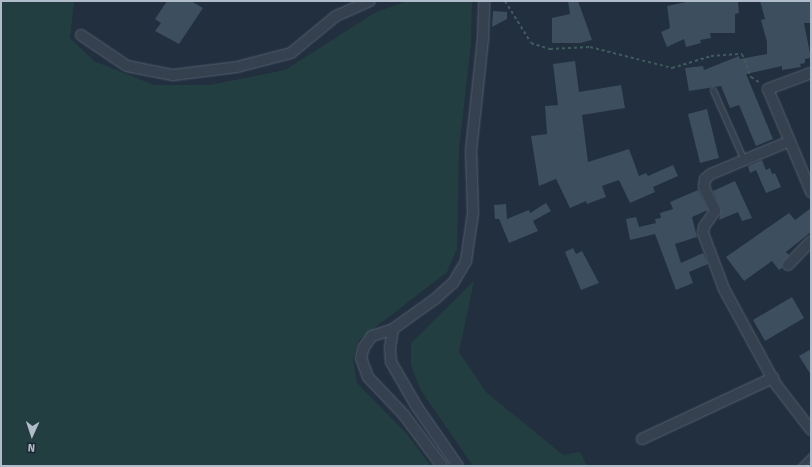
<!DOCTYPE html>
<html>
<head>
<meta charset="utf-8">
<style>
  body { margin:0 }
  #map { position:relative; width:812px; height:467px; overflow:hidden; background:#212f3f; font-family:"Fira Sans",sans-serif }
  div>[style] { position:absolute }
  .green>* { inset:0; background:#233e40 }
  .building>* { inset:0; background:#3d4e5f }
  .path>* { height:2px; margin-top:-1px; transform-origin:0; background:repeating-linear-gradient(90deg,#415b5d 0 3px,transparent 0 6px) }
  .roads { filter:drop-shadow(0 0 1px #545f6d) drop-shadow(0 0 1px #545f6d) }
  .lane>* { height:5px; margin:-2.5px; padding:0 2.5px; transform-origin:2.5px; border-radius:2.5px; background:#36414f }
  .street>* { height:10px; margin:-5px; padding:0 5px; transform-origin:5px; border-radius:5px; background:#36414f }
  span { translate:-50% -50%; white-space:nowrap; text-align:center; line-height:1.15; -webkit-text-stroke:3.5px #1b2634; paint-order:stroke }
  .frame { position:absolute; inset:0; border:2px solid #b1bcca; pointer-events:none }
  .north { position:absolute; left:12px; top:415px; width:40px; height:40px; -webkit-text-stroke:3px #1b2634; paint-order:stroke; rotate:183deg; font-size:11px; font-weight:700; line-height:16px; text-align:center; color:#b1bcca }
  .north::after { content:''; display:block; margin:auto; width:14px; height:18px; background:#b1bcca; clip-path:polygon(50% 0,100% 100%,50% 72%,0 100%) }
</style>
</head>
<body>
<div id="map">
  <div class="green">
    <div style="clip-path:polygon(1px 1px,74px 1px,70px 38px,94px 61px,154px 85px,210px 85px,285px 70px,376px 12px,407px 1px,472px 1px,471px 43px,459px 149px,457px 249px,447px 272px,359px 340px,353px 359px,357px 383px,407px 434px,431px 466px,1px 466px)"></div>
    <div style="clip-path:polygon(474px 281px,459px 352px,486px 392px,563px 455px,580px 452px,587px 466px,473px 466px,420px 389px,411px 365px,411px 343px)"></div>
  </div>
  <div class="building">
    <div style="clip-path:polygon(167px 1px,191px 1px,203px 8px,179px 44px,155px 31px,161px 23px,155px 19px)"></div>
    <div style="clip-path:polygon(568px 1px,578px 1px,592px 40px,580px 43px,552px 43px,552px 18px,570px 14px)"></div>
    <div style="clip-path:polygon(691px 1px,738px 1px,739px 13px,735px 14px,735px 33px,710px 33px,711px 38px,700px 40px,701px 43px,686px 47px,684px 39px,667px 47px,661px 32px,670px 28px,667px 6px)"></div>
    <div style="clip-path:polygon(760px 1px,811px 1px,811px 23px,804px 23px,811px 58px,805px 59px,805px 63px,800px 64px,801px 67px,782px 70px,782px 66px,746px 74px,773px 139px,756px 146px,739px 105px,730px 108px,721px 86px,689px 91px,685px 68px,703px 66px,704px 70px,739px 56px,740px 59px,767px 54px,767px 42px,761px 20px,765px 19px)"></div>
    <div style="clip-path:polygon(493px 11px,507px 12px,507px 19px,492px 27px)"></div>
    <div style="clip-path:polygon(575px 61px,579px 92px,621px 85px,625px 108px,582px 115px,588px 162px,629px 149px,639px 176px,646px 173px,648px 176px,673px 165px,678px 176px,653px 187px,655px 192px,630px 203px,619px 180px,602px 186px,606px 197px,587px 204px,586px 201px,570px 208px,556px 179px,539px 186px,531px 136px,547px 134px,545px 106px,558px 105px,553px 64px)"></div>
    <div style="clip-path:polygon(707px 109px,719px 158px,700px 163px,688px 114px)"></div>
    <div style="clip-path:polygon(762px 160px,766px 170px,770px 168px,772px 174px,775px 173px,781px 187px,766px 193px,756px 170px,750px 173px,748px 166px)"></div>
    <div style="clip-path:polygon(735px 181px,752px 218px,742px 221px,738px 212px,719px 220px,721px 209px,713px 191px)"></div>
    <div style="clip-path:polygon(698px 190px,708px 210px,692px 217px,697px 237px,675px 244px,681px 263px,703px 253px,708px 264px,689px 272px,693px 283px,676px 290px,655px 234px,630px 240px,626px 219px,636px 217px,639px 227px,656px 223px,655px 219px,661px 218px,660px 213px,673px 209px,670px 202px)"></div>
    <div style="clip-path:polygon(546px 203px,551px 211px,533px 221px,538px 231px,509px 243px,499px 219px,495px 219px,494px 205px,506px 204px,507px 219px,529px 210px,530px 213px)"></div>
    <div style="clip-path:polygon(811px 208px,811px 232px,786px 252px,789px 255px,782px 263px,782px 268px,779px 270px,772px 261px,744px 281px,726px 257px,789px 213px,795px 220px)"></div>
    <div style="clip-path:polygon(573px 248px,576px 254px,582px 251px,599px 283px,581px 290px,565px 252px)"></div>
    <div style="clip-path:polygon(792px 297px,804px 318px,765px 341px,753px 320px)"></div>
    <div style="clip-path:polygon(811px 349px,811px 375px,799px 356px)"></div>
  </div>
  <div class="path">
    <div style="left:505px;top:1px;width:49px;rotate:58.2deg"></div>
    <div style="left:531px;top:43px;width:20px;rotate:18deg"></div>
    <div style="left:550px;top:49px;width:40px;rotate:-2.9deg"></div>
    <div style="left:590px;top:47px;width:85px;rotate:14.4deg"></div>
    <div style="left:672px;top:68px;width:41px;rotate:-17.1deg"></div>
    <div style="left:711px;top:56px;width:31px;rotate:-4deg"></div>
    <div style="left:742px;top:54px;width:25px;rotate:69deg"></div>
    <div style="left:751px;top:77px;width:11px;rotate:34deg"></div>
  </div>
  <div class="roads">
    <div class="lane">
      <div style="left:713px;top:90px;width:77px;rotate:66.1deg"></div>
      <div style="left:801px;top:466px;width:14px;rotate:-45deg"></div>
    </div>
    <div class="street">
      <div style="left:81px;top:35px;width:55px;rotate:34deg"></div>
      <div style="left:127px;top:66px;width:47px;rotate:11.1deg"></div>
      <div style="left:173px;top:75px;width:64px;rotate:-7.1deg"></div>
      <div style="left:237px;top:67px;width:56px;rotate:-14.5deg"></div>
      <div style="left:291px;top:53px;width:58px;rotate:-39.4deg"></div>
      <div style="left:336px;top:16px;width:37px;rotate:-24deg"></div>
      <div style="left:811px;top:73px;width:46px;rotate:159.6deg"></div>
      <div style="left:768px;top:89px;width:112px;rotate:67.3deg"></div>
      <div style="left:790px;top:141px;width:86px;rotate:157.3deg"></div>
      <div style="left:711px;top:174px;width:8px;rotate:140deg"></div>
      <div style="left:705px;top:179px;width:8px;rotate:97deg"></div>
      <div style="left:704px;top:187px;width:26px;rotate:65deg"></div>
      <div style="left:715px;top:211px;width:19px;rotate:125deg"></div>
      <div style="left:704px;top:227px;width:6px;rotate:99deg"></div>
      <div style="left:703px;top:233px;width:60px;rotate:69.4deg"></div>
      <div style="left:724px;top:289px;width:107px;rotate:61.5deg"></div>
      <div style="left:775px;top:383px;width:59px;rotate:52.5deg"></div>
      <div style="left:788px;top:265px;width:33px;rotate:-46deg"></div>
      <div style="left:393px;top:329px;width:19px;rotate:99deg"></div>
      <div style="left:390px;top:348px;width:14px;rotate:86deg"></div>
      <div style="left:391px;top:362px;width:52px;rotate:60deg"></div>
      <div style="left:417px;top:407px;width:72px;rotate:55.2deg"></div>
      <div style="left:642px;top:439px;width:145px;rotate:-25deg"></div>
      <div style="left:442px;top:466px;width:64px;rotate:-126.7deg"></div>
      <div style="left:404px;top:415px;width:52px;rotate:-133.5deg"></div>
      <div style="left:368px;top:377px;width:20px;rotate:-110deg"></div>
      <div style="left:361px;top:358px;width:11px;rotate:-75deg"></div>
      <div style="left:364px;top:347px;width:14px;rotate:-54deg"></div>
      <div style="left:372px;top:336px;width:22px;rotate:-18deg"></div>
      <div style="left:393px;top:329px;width:52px;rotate:-35.5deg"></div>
      <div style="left:435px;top:299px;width:24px;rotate:-42deg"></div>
      <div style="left:453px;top:283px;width:26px;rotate:-59deg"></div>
      <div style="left:466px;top:261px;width:49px;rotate:-81.7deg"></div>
      <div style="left:473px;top:213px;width:62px;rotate:-91.8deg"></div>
      <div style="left:471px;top:151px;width:114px;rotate:-83.9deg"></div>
      <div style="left:483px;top:38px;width:37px;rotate:-88deg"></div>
    </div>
  </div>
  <div class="frame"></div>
  <div class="north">N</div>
</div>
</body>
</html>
